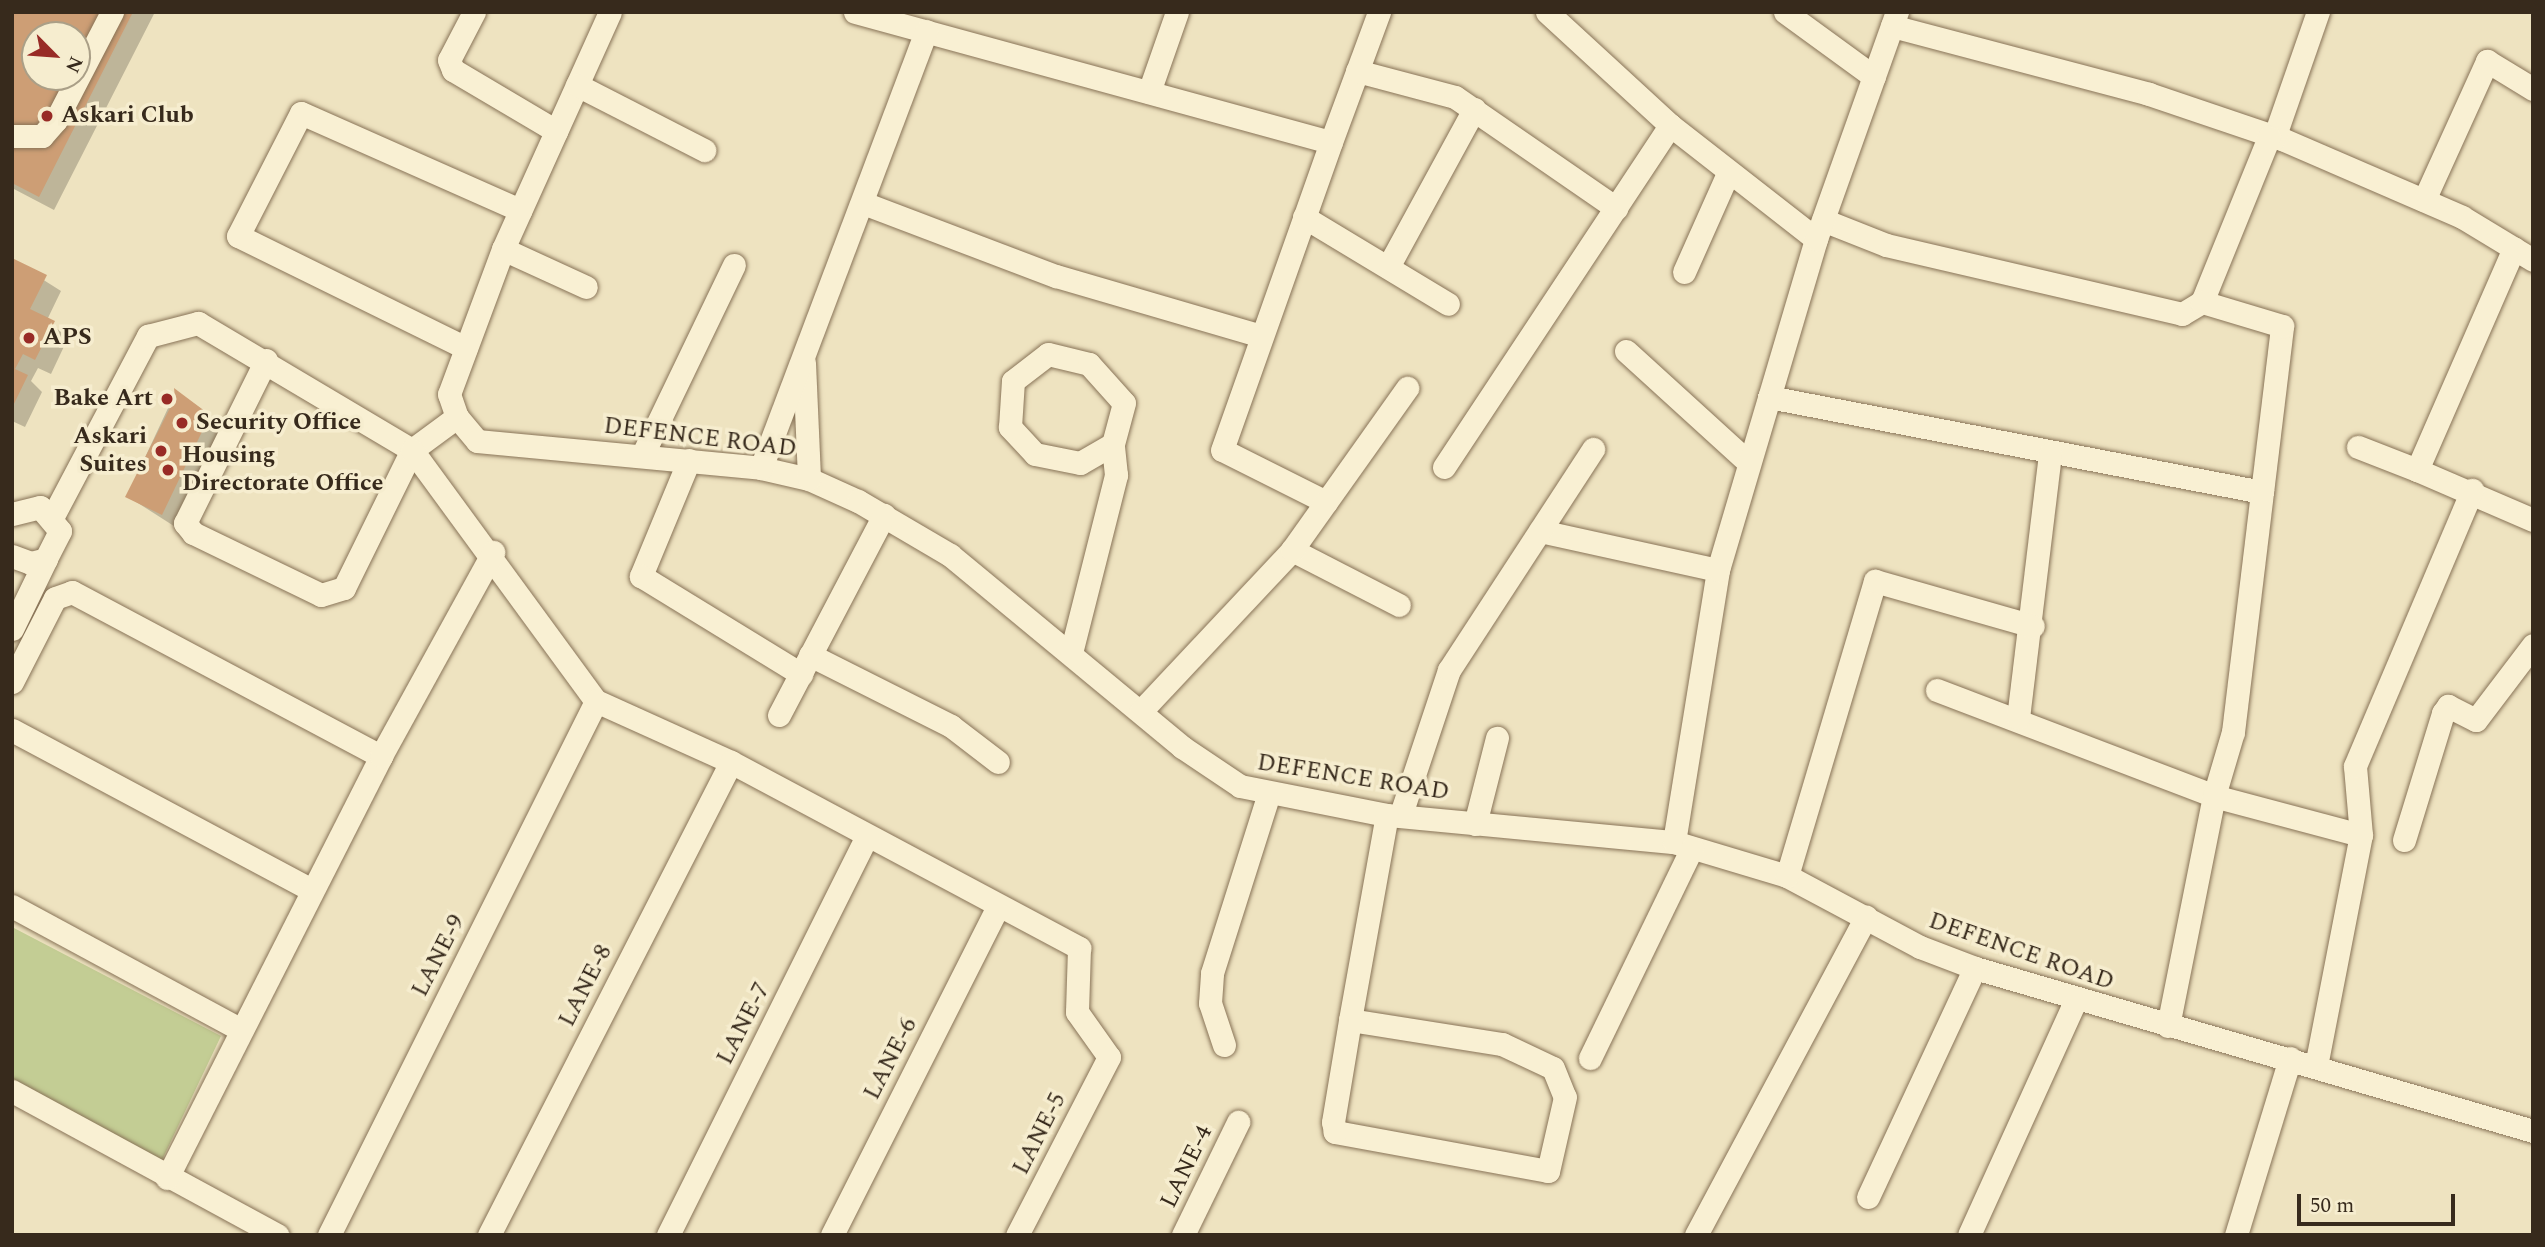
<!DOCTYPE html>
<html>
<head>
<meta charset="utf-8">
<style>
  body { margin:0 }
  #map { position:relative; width:2545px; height:1247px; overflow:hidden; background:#eee3c0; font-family:Spectral,serif }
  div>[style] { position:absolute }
  .green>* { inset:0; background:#c3cd94 }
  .shadow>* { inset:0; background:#0003 }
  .building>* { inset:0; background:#cd9e75 }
  .roads { filter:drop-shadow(0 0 2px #887357) drop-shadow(0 0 2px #887357) }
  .minor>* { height:23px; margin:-11.5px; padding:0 11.5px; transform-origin:11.5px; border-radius:11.5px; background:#f9f0d3 }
  .dots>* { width:19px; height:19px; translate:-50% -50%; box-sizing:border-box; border:4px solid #f6edcf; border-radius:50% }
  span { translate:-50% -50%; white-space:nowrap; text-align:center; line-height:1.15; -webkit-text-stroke:7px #f6edcf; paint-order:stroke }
  .poi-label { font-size:24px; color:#372a1c; font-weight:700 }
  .left { translate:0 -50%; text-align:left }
  .right { translate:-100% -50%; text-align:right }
  .street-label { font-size:24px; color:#372a1c }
  .frame { position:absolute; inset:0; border:14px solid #372a1c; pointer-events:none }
  .north { position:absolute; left:21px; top:21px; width:70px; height:70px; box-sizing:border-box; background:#f6edcf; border:2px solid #aa9f87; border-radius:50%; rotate:115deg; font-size:19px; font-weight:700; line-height:28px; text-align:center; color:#372a1c }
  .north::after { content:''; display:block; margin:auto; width:24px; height:32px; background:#982b26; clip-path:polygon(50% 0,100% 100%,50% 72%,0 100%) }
  .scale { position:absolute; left:2297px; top:1194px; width:158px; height:32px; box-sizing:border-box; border:4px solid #372a1c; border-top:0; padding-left:9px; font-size:21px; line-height:24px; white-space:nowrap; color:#372a1c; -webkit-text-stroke:5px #f6edcf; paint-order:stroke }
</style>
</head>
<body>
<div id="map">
  <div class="green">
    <div style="clip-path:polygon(12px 927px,221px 1036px,162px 1160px,12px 1081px)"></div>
  </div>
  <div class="shadow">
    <div style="clip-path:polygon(evenodd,12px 12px,155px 12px,54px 210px,12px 188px,12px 12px,35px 35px,77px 35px,77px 77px,35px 77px,35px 35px)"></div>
    <div style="clip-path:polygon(12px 260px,61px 291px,47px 320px,68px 338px,51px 374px,38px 368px,31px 381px,42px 392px,25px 427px,12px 421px)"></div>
    <div style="clip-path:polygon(176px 391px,223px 424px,177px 528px,127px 496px)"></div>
  </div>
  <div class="building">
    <div style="clip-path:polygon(evenodd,12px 12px,133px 12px,39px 197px,12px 183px,12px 12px,35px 35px,77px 35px,77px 77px,35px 77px,35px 35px)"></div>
    <div style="clip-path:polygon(12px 258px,47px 275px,30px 309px,55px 321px,35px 360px,23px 354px,15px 369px,28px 375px,12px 408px)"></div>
    <div style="clip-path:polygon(174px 388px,210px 415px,162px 515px,125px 497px,175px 398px)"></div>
  </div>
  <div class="roads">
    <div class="minor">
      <div style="left:474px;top:12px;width:54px;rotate:117.5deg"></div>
      <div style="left:449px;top:60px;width:11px;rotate:68deg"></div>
      <div style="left:453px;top:70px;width:120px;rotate:30.6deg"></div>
      <div style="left:610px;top:12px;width:260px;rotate:114.3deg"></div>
      <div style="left:503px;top:249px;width:155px;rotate:110.4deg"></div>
      <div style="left:449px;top:394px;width:24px;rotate:71deg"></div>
      <div style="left:457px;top:417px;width:31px;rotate:50deg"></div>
      <div style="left:477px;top:441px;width:285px;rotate:5.4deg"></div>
      <div style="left:761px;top:468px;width:49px;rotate:12.9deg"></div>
      <div style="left:809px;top:479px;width:54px;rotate:24.2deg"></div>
      <div style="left:858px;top:501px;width:107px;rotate:30.4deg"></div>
      <div style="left:950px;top:555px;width:301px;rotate:39.6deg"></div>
      <div style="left:1182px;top:747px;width:70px;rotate:33.9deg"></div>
      <div style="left:1240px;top:786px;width:150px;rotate:11.2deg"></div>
      <div style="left:1387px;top:815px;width:288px;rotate:5.4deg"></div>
      <div style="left:1674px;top:842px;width:118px;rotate:16.7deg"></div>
      <div style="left:1787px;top:876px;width:151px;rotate:28.1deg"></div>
      <div style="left:1920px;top:947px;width:59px;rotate:20.9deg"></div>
      <div style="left:1975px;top:968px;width:581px;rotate:16.28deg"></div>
      <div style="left:855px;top:12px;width:493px;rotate:15.3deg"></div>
      <div style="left:1331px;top:142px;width:139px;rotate:-69.7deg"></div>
      <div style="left:1547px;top:12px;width:167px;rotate:42.6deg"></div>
      <div style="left:1670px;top:125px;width:185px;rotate:38deg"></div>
      <div style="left:1785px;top:12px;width:110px;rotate:36.1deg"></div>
      <div style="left:1892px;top:26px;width:266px;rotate:14.8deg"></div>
      <div style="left:2149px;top:94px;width:140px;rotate:18.7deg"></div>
      <div style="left:2282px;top:139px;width:196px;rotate:23.4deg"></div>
      <div style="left:2462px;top:217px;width:83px;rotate:31.2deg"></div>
      <div style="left:1357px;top:71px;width:101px;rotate:14.9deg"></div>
      <div style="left:1455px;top:97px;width:196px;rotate:34.6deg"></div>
      <div style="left:577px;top:85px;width:143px;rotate:27.1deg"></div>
      <div style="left:1149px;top:92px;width:85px;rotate:-70.7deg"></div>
      <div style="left:12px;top:136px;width:30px"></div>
      <div style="left:42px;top:136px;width:21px;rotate:-49deg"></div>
      <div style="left:56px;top:120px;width:122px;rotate:-62.6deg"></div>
      <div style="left:2274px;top:138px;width:133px;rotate:-70.8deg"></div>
      <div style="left:2424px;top:200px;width:153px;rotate:-65.6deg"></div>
      <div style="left:2487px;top:61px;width:54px;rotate:31.3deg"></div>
      <div style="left:866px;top:204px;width:203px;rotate:20.8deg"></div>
      <div style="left:1056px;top:276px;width:214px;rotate:16.3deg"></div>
      <div style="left:1304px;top:217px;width:168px;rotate:31.1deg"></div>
      <div style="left:1823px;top:220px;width:68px;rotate:21.6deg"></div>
      <div style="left:1886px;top:245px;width:304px;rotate:13.1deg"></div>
      <div style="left:2182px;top:314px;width:23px;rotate:-31deg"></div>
      <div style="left:2202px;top:302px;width:178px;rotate:-67.9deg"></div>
      <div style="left:503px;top:249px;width:91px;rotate:24.6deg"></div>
      <div style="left:1388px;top:267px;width:180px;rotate:-61.4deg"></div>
      <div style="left:1684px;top:272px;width:108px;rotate:-66deg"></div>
      <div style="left:466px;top:348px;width:254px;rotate:-153.8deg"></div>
      <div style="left:238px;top:236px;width:138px;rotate:-62.9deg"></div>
      <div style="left:301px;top:113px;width:240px;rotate:23.9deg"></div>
      <div style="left:1626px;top:351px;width:166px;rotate:42.3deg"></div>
      <div style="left:1048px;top:354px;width:42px;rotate:13.7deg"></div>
      <div style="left:1089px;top:364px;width:52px;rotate:48.1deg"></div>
      <div style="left:1124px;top:403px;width:42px;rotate:105deg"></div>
      <div style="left:1113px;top:444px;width:38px;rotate:150deg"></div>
      <div style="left:1080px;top:463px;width:46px;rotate:-168.7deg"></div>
      <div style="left:1035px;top:454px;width:37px;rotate:-133deg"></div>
      <div style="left:1010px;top:427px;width:46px;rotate:-86.3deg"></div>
      <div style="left:1013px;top:381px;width:44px;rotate:-37.6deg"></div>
      <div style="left:266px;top:360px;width:182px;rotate:116.4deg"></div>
      <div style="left:185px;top:523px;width:13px;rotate:51deg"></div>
      <div style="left:193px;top:533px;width:142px;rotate:25.8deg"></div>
      <div style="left:321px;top:595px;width:24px;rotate:-17deg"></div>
      <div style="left:344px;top:588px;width:154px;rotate:-63.8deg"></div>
      <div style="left:412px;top:450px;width:56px;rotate:-36.3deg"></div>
      <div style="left:804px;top:363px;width:116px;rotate:87.5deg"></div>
      <div style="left:1769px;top:397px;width:502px;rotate:10.91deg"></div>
      <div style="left:2358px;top:447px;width:63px;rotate:21.3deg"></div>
      <div style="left:2417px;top:470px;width:242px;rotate:-66.4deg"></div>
      <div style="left:642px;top:456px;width:212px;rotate:-64.3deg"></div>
      <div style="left:689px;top:460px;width:126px;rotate:112.5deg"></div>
      <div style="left:641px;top:576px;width:188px;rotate:31.5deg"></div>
      <div style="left:1444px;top:467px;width:410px;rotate:-56.5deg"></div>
      <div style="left:761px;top:468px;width:467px;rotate:-69.3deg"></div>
      <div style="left:2417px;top:470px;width:126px;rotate:23.3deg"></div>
      <div style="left:1326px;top:502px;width:116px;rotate:-153.4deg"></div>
      <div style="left:1222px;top:450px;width:327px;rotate:-70.5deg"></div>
      <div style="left:12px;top:514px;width:29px;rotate:-14deg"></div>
      <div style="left:40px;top:507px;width:31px;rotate:50deg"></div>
      <div style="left:60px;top:531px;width:31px;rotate:117deg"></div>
      <div style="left:46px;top:559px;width:16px;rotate:165deg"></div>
      <div style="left:31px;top:563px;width:20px;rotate:-160deg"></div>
      <div style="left:53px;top:516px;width:204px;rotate:-62.2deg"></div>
      <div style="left:148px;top:336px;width:52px;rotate:-14.6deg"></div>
      <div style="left:198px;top:323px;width:249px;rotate:30.7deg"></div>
      <div style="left:412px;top:450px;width:311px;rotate:53.8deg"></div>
      <div style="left:596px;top:701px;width:148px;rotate:24.3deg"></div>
      <div style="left:731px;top:762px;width:395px;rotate:28.1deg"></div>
      <div style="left:1079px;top:948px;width:64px;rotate:91.8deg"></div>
      <div style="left:1077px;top:1012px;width:55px;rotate:54.6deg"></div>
      <div style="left:1109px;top:1057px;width:200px;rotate:117.3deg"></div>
      <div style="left:1540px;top:531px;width:182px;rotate:12.4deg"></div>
      <div style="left:1292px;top:550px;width:120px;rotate:27.2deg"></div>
      <div style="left:12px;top:629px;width:78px;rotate:-64.1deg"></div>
      <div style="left:1071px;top:653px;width:184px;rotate:-75.8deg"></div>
      <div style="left:1116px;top:475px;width:31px;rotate:-96deg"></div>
      <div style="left:810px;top:655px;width:158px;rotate:26.7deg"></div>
      <div style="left:951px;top:726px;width:59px;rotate:37.5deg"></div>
      <div style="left:12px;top:682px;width:94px;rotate:-62.9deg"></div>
      <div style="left:55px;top:598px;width:18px;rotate:-19deg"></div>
      <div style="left:72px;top:592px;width:350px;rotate:28deg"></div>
      <div style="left:1937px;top:690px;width:297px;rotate:20.9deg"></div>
      <div style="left:2214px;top:796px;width:152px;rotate:14.9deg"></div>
      <div style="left:1141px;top:711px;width:221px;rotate:-46.8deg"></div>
      <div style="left:1292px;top:550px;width:199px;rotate:-54.6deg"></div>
      <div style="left:779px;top:715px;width:226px;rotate:-62.3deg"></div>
      <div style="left:2018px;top:718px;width:266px;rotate:-83.1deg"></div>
      <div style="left:12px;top:730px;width:340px;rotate:28.1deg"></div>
      <div style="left:1401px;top:814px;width:152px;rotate:-71.6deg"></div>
      <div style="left:1449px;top:670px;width:264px;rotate:-56.9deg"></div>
      <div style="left:1475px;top:824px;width:89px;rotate:-75.7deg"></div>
      <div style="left:2404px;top:840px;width:133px;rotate:-72.9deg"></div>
      <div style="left:2443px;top:713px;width:9px;rotate:-54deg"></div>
      <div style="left:2448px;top:706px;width:31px;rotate:27deg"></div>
      <div style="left:2476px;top:720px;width:94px;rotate:-52.8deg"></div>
      <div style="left:1674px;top:842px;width:276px;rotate:-80.8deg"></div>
      <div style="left:1718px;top:570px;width:345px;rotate:-73.5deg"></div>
      <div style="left:1816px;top:239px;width:241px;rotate:-70.4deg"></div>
      <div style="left:1787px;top:876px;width:308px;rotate:-73.4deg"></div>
      <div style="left:1875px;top:581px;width:164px;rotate:15.9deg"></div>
      <div style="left:12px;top:906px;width:260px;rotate:28.4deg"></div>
      <div style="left:1350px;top:1020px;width:154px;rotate:9deg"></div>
      <div style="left:1502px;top:1044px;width:56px;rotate:25.2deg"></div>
      <div style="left:1553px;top:1068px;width:31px;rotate:68deg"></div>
      <div style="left:1565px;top:1097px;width:76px;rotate:102.9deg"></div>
      <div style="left:1548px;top:1171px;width:217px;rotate:-169.6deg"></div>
      <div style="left:1335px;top:1132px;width:10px;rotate:-101deg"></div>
      <div style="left:1333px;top:1122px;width:103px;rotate:-80.5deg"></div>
      <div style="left:1350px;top:1020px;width:208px;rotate:-79.8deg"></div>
      <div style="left:2168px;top:1026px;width:235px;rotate:-78.7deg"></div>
      <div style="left:2214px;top:796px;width:67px;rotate:-73.5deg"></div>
      <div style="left:2233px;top:732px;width:409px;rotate:-83.1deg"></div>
      <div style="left:2282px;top:326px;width:84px;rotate:-163.3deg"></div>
      <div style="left:1224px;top:1045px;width:44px;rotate:-108.4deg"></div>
      <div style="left:1210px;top:1003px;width:30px;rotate:-86deg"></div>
      <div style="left:1212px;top:973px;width:189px;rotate:-72.4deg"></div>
      <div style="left:1590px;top:1058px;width:233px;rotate:-64.1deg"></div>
      <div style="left:2316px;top:1066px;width:235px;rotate:-79deg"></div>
      <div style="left:2361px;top:835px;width:69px;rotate:-95deg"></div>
      <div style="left:2355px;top:766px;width:300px;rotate:-67deg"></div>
      <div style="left:12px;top:1091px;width:302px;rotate:28.5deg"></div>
      <div style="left:167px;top:1178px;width:473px;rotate:-63.1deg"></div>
      <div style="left:381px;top:756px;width:233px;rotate:-61.2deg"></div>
      <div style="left:1868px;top:1197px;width:253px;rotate:-65deg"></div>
      <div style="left:329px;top:1235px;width:597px;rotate:-63.43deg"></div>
      <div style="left:489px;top:1235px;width:531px;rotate:-62.9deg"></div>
      <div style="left:668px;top:1235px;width:446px;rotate:-63.5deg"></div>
      <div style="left:832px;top:1235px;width:368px;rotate:-63.2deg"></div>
      <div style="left:1183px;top:1235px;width:126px;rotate:-64deg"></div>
      <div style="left:1696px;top:1235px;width:361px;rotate:-61.9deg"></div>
      <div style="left:1969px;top:1235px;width:257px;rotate:-65.6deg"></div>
      <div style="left:2236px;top:1235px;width:185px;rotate:-73deg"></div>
    </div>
  </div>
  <div class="dots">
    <div style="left:47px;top:116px;background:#982b26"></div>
    <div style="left:29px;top:338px;background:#982b26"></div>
    <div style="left:167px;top:399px;background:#982b26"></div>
    <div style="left:182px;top:423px;background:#982b26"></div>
    <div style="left:161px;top:451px;background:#982b26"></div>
    <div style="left:168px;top:470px;background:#982b26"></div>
  </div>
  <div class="poi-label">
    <span class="left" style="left:61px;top:116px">Askari Club</span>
    <span class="left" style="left:43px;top:338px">APS</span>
    <span class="right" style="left:153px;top:399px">Bake Art</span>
    <span class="left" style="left:196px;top:423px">Security Office</span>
    <span class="right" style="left:147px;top:451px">Askari<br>Suites</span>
    <span class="left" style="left:182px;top:470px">Housing<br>Directorate Office</span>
  </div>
  <div class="street-label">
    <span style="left:700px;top:438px;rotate:7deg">DEFENCE ROAD</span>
    <span style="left:1353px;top:778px;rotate:9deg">DEFENCE ROAD</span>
    <span style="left:2021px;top:952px;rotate:19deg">DEFENCE ROAD</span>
    <span style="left:439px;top:956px;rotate:-63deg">LANE-9</span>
    <span style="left:586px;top:986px;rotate:-63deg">LANE-8</span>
    <span style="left:744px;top:1024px;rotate:-63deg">LANE-7</span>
    <span style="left:891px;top:1059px;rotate:-63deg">LANE-6</span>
    <span style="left:1040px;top:1134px;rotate:-63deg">LANE-5</span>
    <span style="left:1187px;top:1167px;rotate:-64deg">LANE-4</span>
  </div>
  <div class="frame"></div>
  <div class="north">N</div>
  <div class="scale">50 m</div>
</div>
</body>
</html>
